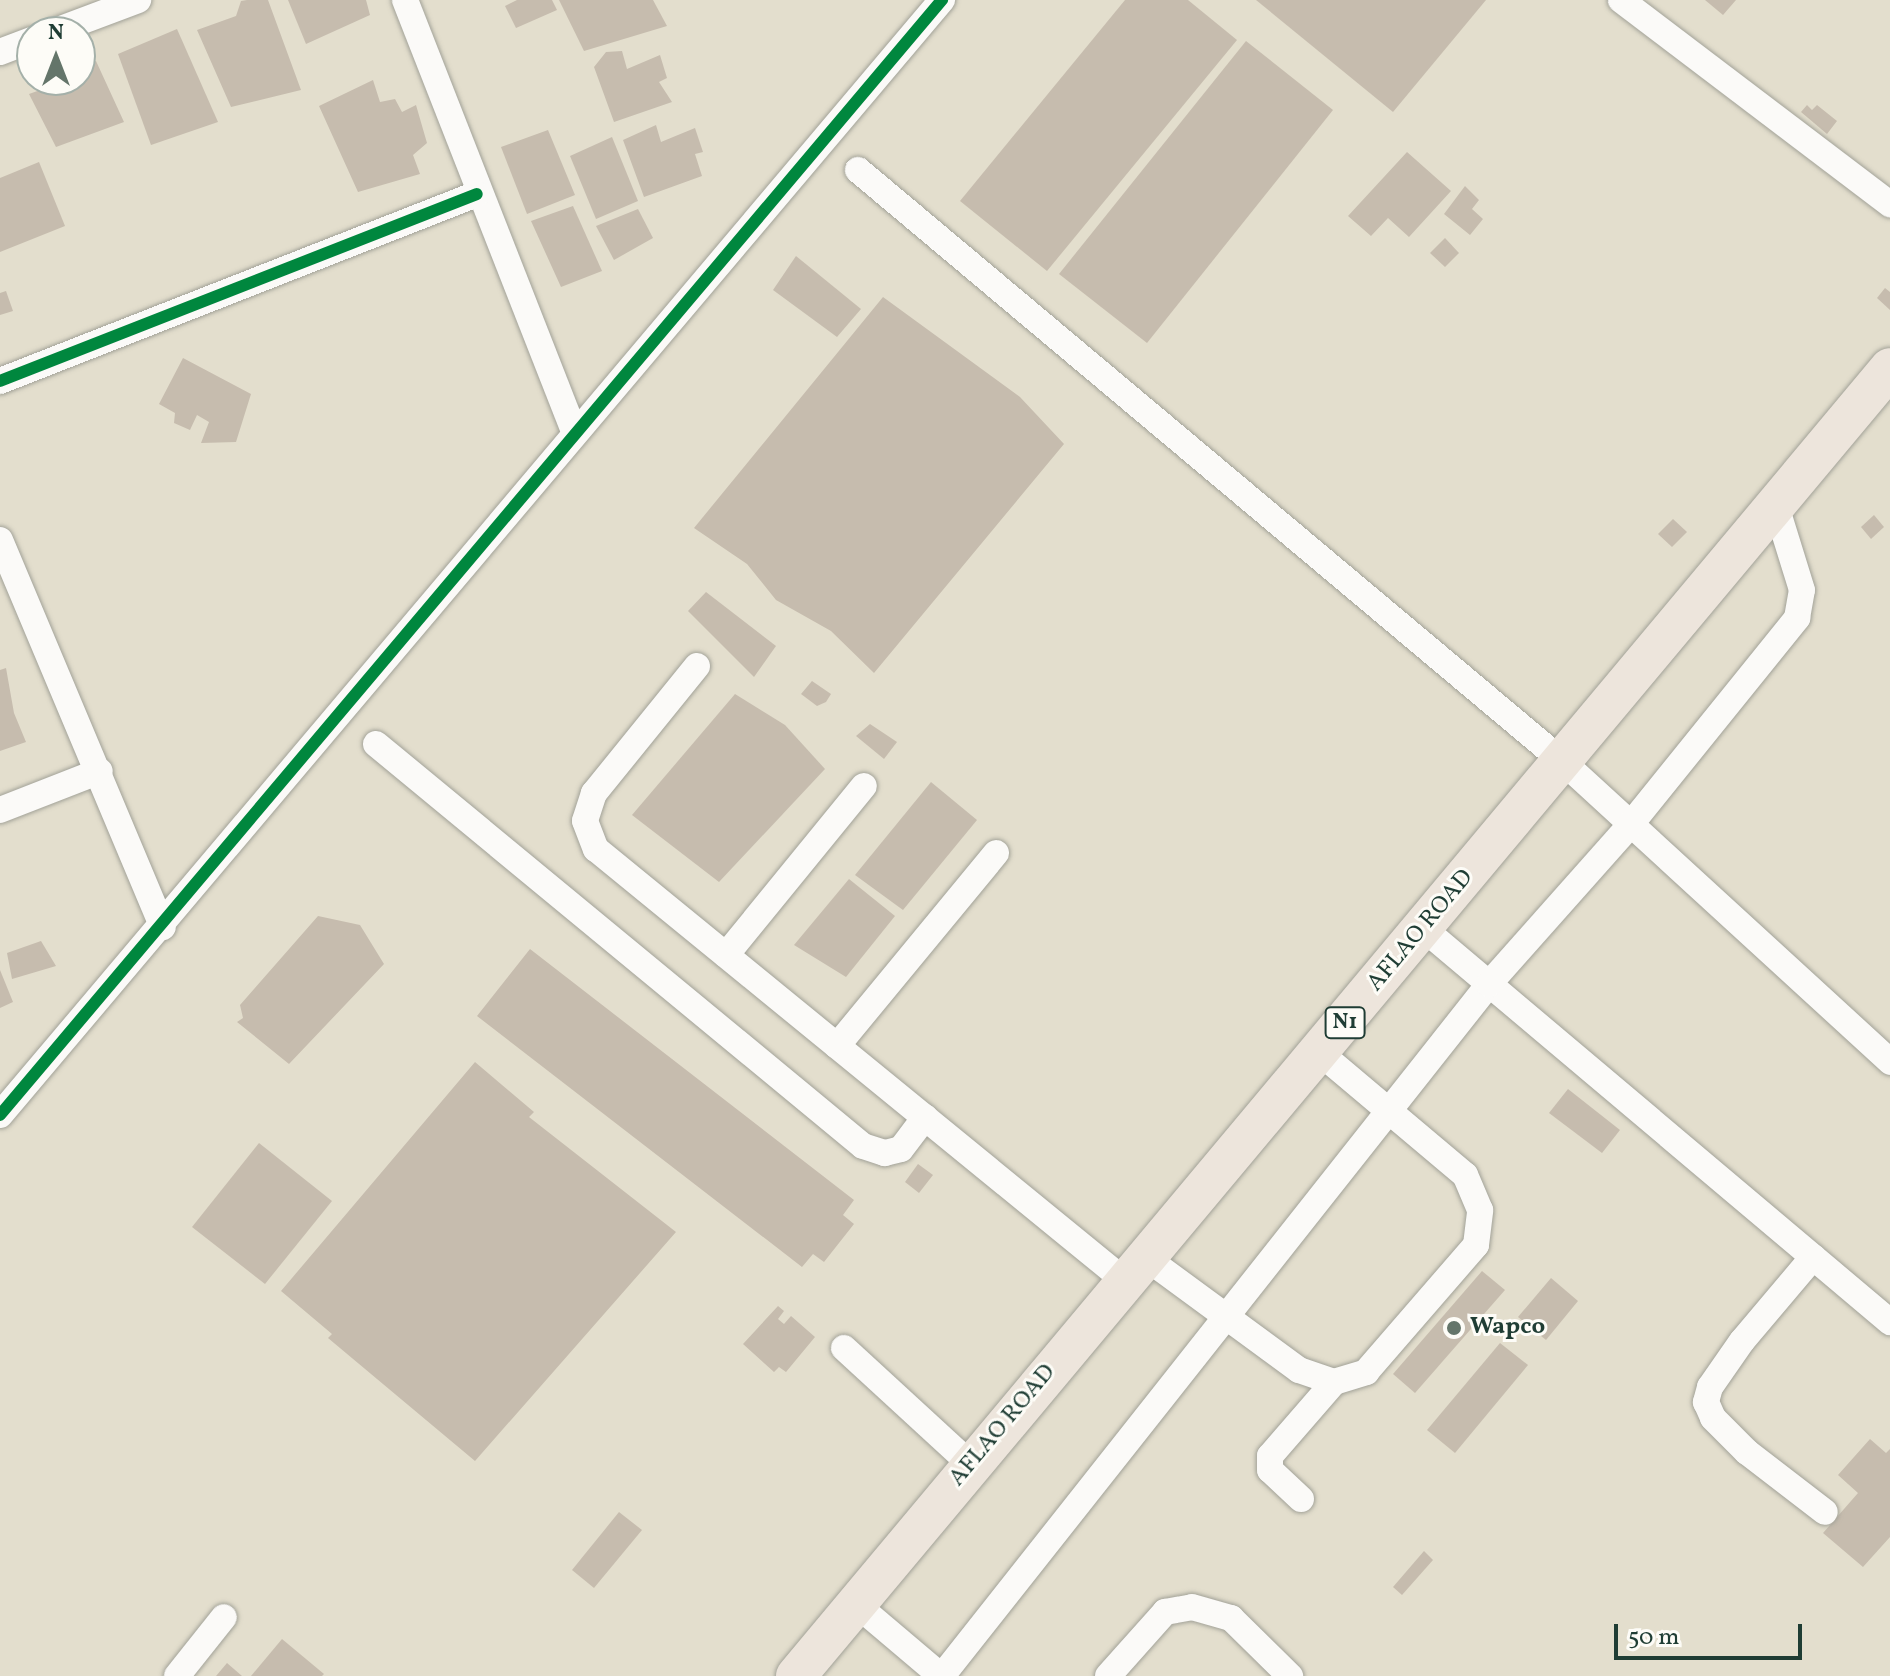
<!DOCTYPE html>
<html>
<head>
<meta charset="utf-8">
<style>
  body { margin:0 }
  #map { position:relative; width:1890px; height:1676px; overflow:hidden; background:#e3decd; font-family:Vollkorn,serif }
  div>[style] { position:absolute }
  .building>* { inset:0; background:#c6bcae }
  .roads { filter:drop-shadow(0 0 2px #a2a298) drop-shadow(0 0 2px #a2a298) }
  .minor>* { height:26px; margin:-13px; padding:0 13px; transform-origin:13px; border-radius:13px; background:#fbfaf8 }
  .highway>* { height:40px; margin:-20px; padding:0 20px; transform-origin:20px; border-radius:20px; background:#ede5dc }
  .cycleway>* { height:12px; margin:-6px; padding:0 6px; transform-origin:6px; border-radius:6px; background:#00873e }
  .dots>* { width:22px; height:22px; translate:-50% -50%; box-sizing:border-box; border:4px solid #fdfcf7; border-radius:50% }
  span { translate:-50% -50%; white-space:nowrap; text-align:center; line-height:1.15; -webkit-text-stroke:6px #fdfcf7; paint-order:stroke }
  .shield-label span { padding:2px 6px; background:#fdfcf7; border:2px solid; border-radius:6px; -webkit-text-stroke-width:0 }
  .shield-label { font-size:22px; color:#1f3d34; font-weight:700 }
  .street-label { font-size:24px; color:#1f3d34 }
  .poi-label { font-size:24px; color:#1f3d34; font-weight:700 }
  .left { translate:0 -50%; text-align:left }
  .north { position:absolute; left:16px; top:16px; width:80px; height:80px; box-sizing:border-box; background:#fdfcf7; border:2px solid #a4b0a9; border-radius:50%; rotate:0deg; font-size:22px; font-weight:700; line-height:32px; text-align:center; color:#1f3d34 }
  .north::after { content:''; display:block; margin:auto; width:28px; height:36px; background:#64756a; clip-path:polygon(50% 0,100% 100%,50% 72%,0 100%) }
  .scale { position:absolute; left:1614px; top:1624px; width:188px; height:36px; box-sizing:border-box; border:4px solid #1f3d34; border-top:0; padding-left:10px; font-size:24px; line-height:28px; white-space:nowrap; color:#1f3d34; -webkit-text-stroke:6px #fdfcf7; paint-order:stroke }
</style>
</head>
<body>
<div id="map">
  <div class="building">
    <div style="clip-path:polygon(247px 0,268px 0,301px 90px,231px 107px,197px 30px,236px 16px,241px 1px)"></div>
    <div style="clip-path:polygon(288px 0,366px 0,370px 15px,306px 44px)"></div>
    <div style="clip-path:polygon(517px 0,552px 0,557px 10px,516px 28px,505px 6px)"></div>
    <div style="clip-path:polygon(559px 0,653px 0,667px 26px,584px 51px)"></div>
    <div style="clip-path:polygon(1125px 0,1188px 0,1237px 40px,1047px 271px,960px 201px)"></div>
    <div style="clip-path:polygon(1256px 0,1486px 0,1393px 112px)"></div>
    <div style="clip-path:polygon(1705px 0,1736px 0,1723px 15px)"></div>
    <div style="clip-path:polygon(177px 29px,218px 122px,151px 145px,118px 54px)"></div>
    <div style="clip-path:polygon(1246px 41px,1333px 110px,1147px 343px,1059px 274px)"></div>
    <div style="clip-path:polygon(622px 51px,627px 69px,660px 55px,667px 78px,659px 82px,672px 102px,614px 122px,594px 67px,606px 52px)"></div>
    <div style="clip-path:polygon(96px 61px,124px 122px,56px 147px,29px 94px,43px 89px,45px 80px,80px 80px,80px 66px)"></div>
    <div style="clip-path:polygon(373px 80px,380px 102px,395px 99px,402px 112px,416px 105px,427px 143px,413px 155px,420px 174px,358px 192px,319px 106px)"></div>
    <div style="clip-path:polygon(1807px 105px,1812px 110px,1817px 105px,1837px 121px,1827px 134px,1801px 112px)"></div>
    <div style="clip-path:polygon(656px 125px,661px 142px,695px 128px,703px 152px,695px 154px,702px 176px,644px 197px,623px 140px)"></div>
    <div style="clip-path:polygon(548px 130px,575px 195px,527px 214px,501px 147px)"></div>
    <div style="clip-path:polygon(612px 137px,638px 201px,596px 219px,570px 156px)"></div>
    <div style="clip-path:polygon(1407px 152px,1451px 191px,1409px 237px,1388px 218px,1371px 236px,1348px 216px)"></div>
    <div style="clip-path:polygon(39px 162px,65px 226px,0 252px,0 178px)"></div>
    <div style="clip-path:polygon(1465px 186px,1479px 200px,1472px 209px,1483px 219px,1470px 235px,1444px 214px)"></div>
    <div style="clip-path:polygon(573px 206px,602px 271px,561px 287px,531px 221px)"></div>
    <div style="clip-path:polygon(638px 209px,653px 238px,614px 260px,596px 226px)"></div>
    <div style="clip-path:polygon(1445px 238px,1459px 253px,1445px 267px,1430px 253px)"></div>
    <div style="clip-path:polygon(796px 256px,861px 309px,837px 337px,773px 290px)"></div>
    <div style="clip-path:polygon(1885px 288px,1890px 292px,1890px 310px,1877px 298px)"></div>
    <div style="clip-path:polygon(6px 291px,13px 311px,0 315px,0 293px)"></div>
    <div style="clip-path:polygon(883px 297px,1020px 397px,1064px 444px,874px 673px,831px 631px,776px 600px,747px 564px,694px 528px)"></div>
    <div style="clip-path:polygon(183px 358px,251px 394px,236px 442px,201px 443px,209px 422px,197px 415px,190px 430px,174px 423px,175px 413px,159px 404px)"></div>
    <div style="clip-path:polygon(1874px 515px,1884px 527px,1871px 539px,1861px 527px)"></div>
    <div style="clip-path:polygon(1673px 519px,1687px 532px,1672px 547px,1658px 534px)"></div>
    <div style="clip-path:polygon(706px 592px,776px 646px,754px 677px,688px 611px)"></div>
    <div style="clip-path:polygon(6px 668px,14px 713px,26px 742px,0 751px,0 670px)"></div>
    <div style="clip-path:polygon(812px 681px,831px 694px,826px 702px,817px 706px,801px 694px)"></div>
    <div style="clip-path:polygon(735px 694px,785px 725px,825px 769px,719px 882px,632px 815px)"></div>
    <div style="clip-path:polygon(870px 724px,897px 742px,884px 759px,856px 736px)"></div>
    <div style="clip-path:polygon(931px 782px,977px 820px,903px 910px,855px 875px)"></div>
    <div style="clip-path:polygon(849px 879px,895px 916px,846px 977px,794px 945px)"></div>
    <div style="clip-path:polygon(318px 916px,360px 925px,384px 964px,289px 1064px,237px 1022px,243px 1018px,240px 1005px)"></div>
    <div style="clip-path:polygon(41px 941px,56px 966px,12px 979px,7px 953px)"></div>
    <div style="clip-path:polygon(530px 949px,854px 1200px,843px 1215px,854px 1224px,824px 1262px,813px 1254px,802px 1267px,477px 1016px)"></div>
    <div style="clip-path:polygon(0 970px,13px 1002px,0 1008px)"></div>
    <div style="clip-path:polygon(475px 1062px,534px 1112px,529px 1117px,676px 1232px,475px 1461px,328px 1338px,332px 1334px,281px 1291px)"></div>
    <div style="clip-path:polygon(1568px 1089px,1620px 1130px,1602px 1153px,1549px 1113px)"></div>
    <div style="clip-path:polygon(259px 1143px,332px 1201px,265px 1284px,192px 1227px)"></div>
    <div style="clip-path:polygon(918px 1164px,933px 1175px,919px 1193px,905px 1182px)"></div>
    <div style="clip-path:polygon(1482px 1271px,1505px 1290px,1415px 1393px,1393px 1374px)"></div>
    <div style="clip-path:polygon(1551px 1278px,1578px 1301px,1546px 1340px,1518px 1317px)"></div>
    <div style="clip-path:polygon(778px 1306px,784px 1311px,778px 1319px,784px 1324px,791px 1316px,815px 1337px,786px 1372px,779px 1367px,774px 1372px,743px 1344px)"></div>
    <div style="clip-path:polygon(1500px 1343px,1528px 1365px,1455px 1453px,1427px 1430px)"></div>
    <div style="clip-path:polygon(1870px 1439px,1886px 1453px,1890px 1449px,1890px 1537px,1863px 1567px,1823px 1533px,1858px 1493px,1838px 1475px)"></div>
    <div style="clip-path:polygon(619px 1512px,642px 1530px,594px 1588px,572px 1570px)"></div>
    <div style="clip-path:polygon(1424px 1551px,1433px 1560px,1402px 1595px,1393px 1587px)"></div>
    <div style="clip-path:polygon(282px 1639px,324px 1674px,322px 1676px,251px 1676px)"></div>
    <div style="clip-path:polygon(227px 1663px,242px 1676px,216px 1676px)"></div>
  </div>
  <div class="roads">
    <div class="minor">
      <div style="left:405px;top:0;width:465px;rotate:68.6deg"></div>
      <div style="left:1621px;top:0;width:338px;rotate:37.2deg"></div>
      <div style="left:53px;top:32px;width:91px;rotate:-20.6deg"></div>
      <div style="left:0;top:52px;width:34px;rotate:-21deg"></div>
      <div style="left:858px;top:170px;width:918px;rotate:40.01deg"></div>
      <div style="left:1561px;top:760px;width:447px;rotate:42.5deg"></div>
      <div style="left:0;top:381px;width:512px;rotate:-21.41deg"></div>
      <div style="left:0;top:540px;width:420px;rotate:67.2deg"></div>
      <div style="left:697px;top:666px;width:164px;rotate:129deg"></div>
      <div style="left:594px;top:793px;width:29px;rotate:108deg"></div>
      <div style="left:585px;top:821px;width:30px;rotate:69deg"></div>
      <div style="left:596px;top:849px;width:683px;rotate:39.24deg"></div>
      <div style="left:376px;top:744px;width:631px;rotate:39.54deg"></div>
      <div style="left:863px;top:1146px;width:23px;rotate:18deg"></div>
      <div style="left:885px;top:1153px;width:16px;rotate:-14deg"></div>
      <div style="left:901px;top:1149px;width:40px;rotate:-53deg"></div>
      <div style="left:0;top:810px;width:107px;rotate:-21.3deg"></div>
      <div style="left:1424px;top:929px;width:610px;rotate:40.14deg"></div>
      <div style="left:726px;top:955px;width:218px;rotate:-50.8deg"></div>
      <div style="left:837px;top:1046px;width:250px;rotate:-50.5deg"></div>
      <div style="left:0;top:1115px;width:1460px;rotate:-49.81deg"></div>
      <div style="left:1145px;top:1257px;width:191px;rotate:36.3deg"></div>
      <div style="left:1299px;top:1370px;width:37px;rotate:19deg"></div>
      <div style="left:1334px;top:1382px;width:34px;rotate:-17deg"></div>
      <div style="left:1366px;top:1372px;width:168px;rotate:-49.1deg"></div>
      <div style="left:1476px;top:1245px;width:35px;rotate:-83deg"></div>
      <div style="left:1480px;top:1210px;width:38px;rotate:-113deg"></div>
      <div style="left:1465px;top:1175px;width:189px;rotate:-139.9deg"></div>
      <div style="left:1813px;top:1257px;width:110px;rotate:130.2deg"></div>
      <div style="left:1742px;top:1341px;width:56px;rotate:124.8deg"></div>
      <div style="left:1710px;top:1387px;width:16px;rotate:105deg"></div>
      <div style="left:1706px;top:1402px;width:17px;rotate:66deg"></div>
      <div style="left:1713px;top:1418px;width:48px;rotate:45deg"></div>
      <div style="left:1747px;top:1452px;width:98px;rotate:37.6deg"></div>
      <div style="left:844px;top:1348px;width:171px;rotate:42.6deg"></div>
      <div style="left:1301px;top:1499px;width:42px;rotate:-136.9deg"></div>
      <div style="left:1270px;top:1470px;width:14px;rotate:-90deg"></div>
      <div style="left:1270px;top:1456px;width:98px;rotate:-49.1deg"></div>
      <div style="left:856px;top:1604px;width:111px;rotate:40.3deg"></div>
      <div style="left:177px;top:1676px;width:75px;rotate:-51.5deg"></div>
      <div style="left:942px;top:1676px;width:882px;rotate:-51.67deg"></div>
      <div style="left:1489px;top:984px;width:214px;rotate:-48.4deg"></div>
      <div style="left:1631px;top:824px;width:265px;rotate:-51.1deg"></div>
      <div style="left:1797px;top:618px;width:28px;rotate:-80deg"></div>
      <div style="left:1802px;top:590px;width:91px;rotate:-107.2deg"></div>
      <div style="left:1108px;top:1676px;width:86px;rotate:-48.3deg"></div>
      <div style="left:1165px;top:1612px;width:27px;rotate:-10deg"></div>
      <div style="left:1192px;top:1607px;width:41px;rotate:15.8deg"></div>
      <div style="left:1231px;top:1618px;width:83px;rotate:44.5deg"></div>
    </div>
    <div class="highway">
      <div style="left:796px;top:1676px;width:1705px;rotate:-50.09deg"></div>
    </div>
  </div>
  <div class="cycleway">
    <div style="left:0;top:381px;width:512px;rotate:-21.41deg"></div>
    <div style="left:0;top:1115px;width:1460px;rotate:-49.81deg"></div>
  </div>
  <div class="dots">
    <div style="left:1454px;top:1328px;background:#64756a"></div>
  </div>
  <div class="shield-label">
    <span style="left:1345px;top:1023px">N1</span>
  </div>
  <div class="street-label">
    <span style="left:1421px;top:931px;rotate:-50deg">AFLAO ROAD</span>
    <span style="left:1003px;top:1426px;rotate:-50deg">AFLAO ROAD</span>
  </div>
  <div class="poi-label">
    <span class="left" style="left:1470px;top:1328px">Wapco</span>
  </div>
  <div class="north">N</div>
  <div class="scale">50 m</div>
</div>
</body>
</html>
